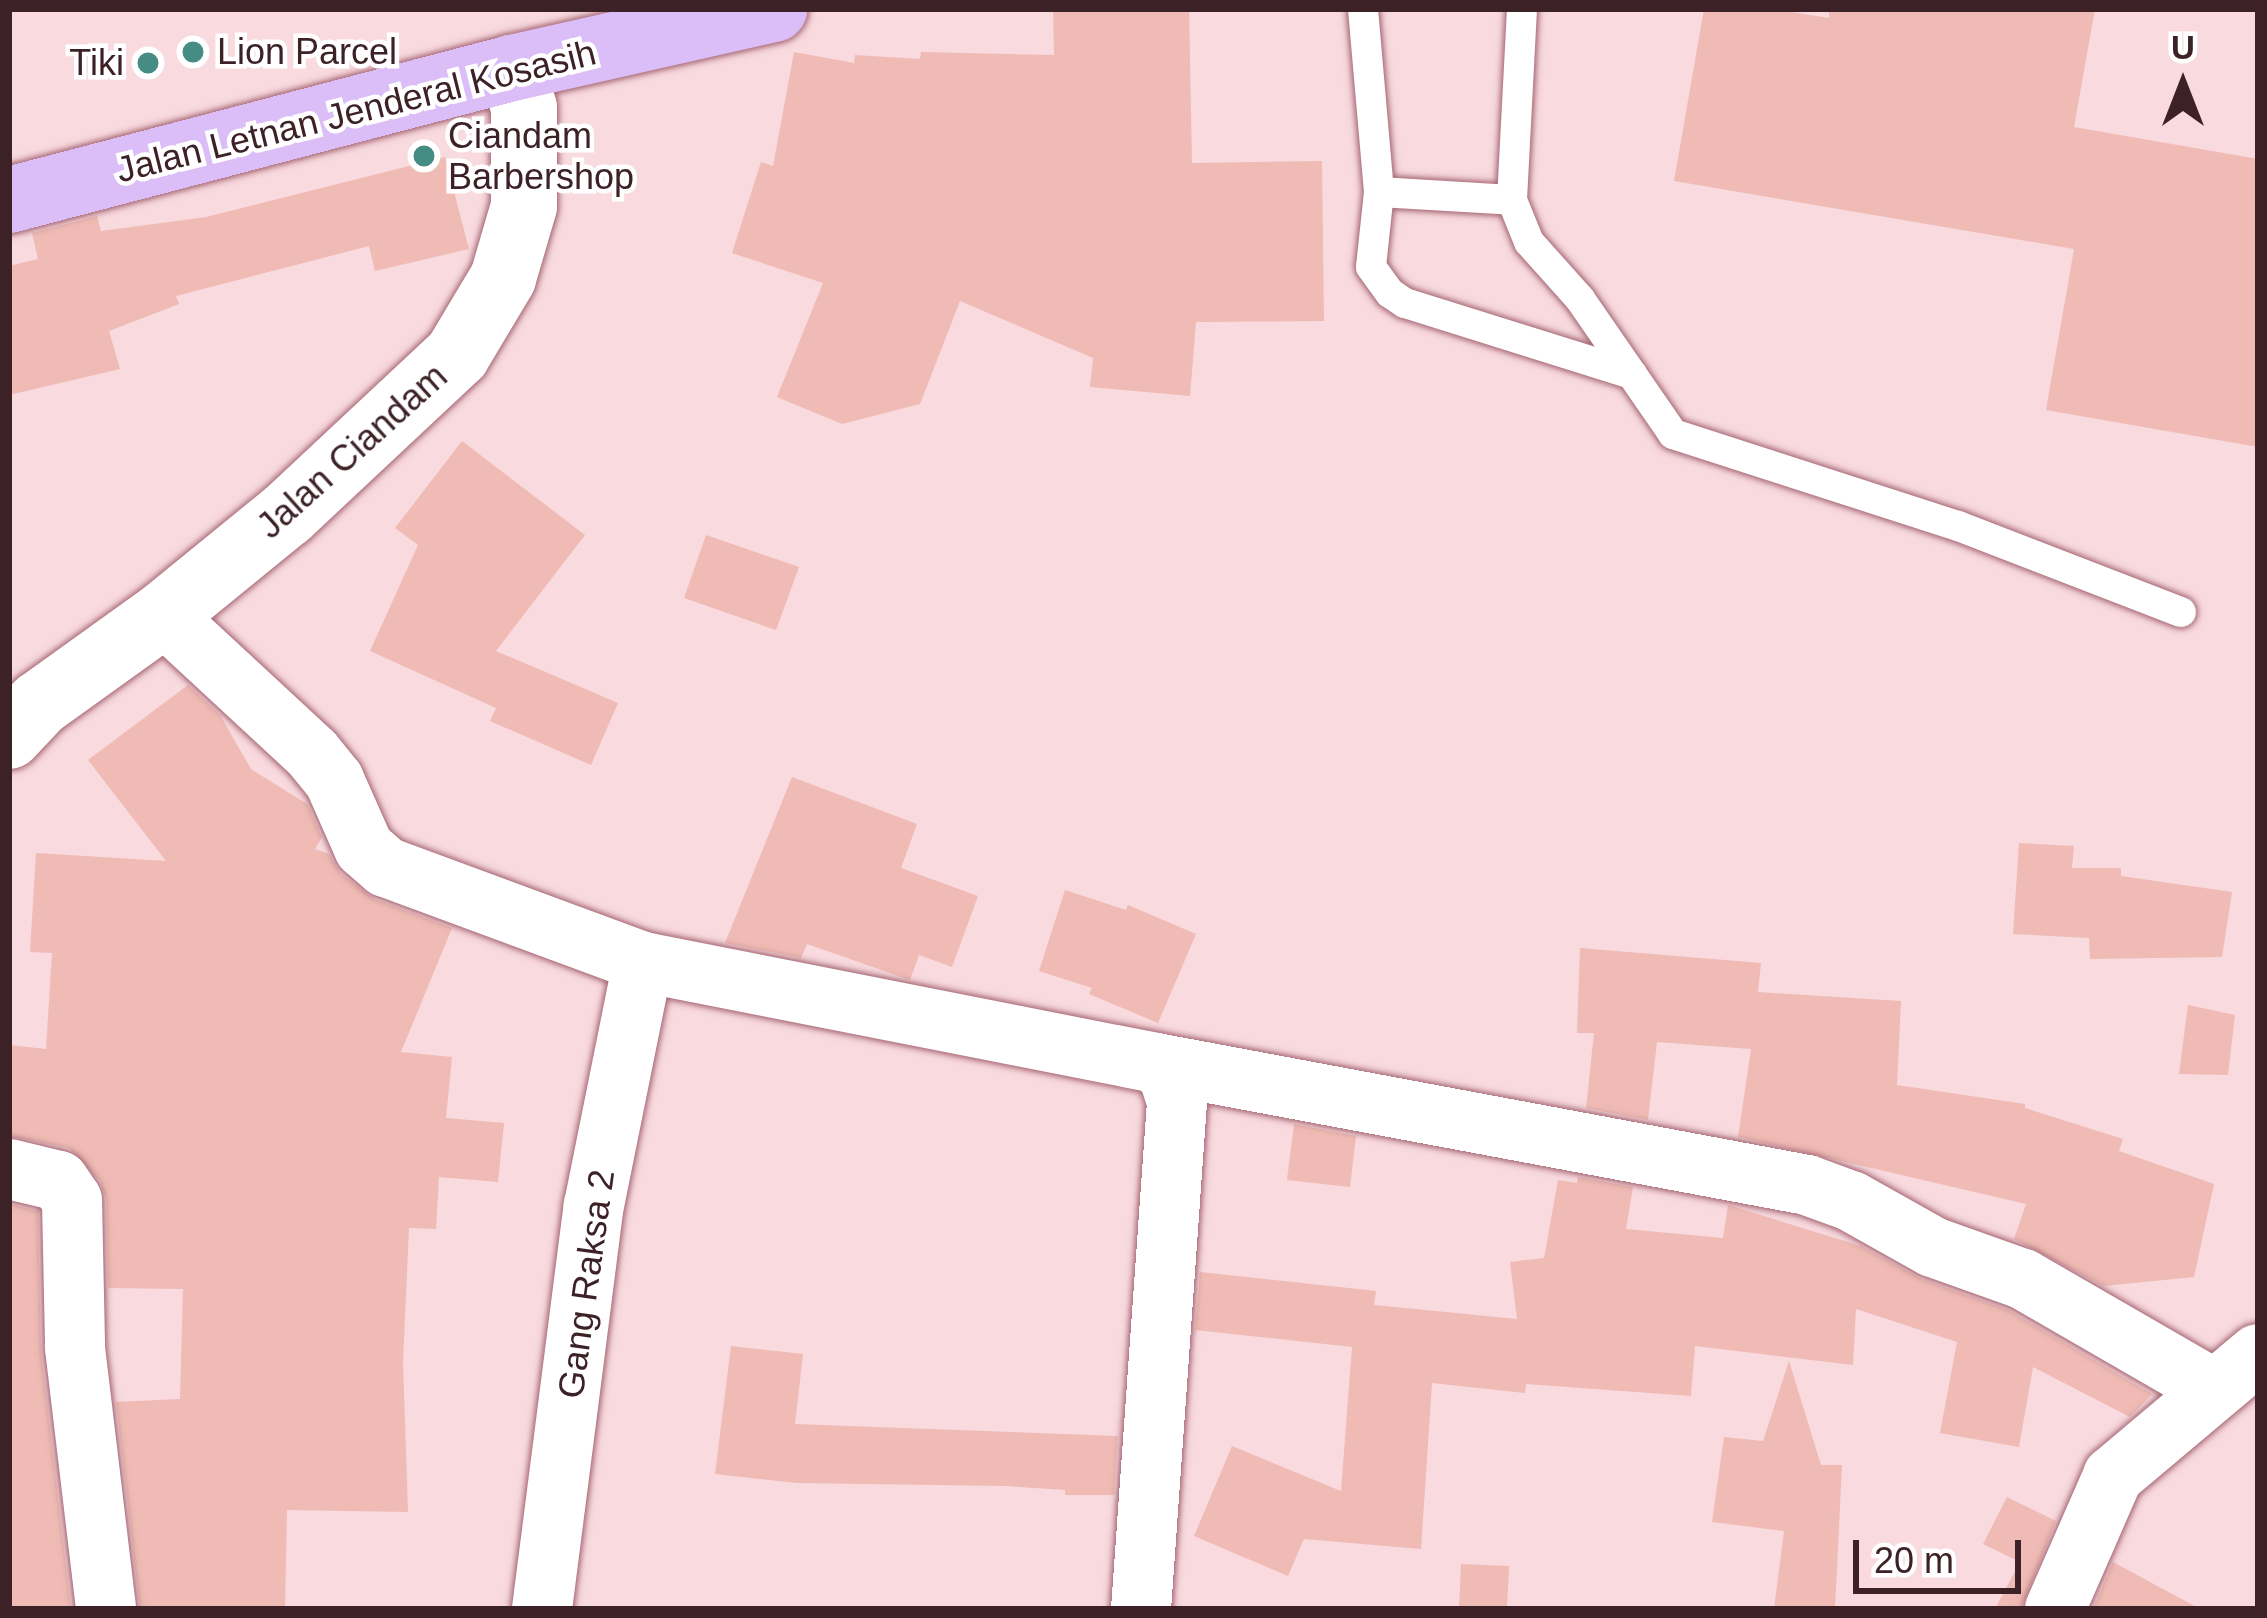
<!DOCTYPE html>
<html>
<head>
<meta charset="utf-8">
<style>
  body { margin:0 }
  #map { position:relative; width:2267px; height:1618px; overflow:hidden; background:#f8dadf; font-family:Helvetica,sans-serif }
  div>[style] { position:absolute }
  .building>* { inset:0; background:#efbbb4 }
  .roads { filter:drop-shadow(0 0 3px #a56572) drop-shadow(0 0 3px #a56572) }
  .service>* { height:30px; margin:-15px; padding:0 15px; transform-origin:15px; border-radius:15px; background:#fff }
  .minor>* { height:60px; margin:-30px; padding:0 30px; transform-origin:30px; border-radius:30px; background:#fff }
  .tertiary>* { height:66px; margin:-33px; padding:0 33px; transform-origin:33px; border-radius:33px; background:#fff }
  .trunk>* { height:66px; margin:-33px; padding:0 33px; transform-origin:33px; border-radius:33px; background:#dbbef7 }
  .dots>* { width:33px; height:33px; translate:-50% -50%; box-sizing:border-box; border:6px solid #fff; border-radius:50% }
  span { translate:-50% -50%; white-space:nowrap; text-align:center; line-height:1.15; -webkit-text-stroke:9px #fff; paint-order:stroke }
  .poi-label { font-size:36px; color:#3c2227 }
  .left { translate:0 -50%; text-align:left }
  .right { translate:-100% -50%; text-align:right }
  .street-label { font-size:36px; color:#3c2227 }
  .frame { position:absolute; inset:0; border:12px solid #3c2227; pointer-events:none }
  .north { position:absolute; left:2123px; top:24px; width:120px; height:120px; -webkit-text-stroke:9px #fff; paint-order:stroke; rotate:0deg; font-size:33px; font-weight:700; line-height:48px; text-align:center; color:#3c2227 }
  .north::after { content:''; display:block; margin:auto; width:42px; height:54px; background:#3c2227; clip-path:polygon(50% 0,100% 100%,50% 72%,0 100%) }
  .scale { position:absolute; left:1853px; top:1540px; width:168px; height:54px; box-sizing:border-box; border:6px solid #3c2227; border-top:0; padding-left:15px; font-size:36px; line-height:42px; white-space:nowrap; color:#3c2227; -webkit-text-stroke:9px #fff; paint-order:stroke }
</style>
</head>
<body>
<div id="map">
  <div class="building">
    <div style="clip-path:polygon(1053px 9px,1189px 9px,1192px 163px,1322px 161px,1324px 321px,1196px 322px,1190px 396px,1090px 387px,1093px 358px,960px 301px,920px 404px,842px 424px,777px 397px,823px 283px,732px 253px,761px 162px,773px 166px,794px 52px,854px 63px,855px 55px,920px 59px,921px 52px,1054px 55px)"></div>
    <div style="clip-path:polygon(1704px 9px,1774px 9px,1829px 18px,1829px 9px,2095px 9px,2074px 127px,2258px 159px,2258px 447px,2046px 410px,2074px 249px,1674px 181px)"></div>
    <div style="clip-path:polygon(445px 157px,469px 249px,375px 271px,369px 246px,176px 296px,179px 304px,109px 331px,120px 369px,9px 395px,9px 266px,38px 259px,32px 233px,97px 216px,101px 231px,206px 217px)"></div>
    <div style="clip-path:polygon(462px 441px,585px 535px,496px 651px,618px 703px,591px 765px,490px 721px,496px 708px,370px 651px,418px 545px,395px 528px)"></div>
    <div style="clip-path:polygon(706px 535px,799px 567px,776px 630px,684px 598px)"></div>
    <div style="clip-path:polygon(188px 685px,220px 715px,251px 769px,307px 804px,322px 837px,315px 849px,329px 854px,341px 874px,374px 899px,452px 928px,401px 1052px,452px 1057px,446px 1118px,504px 1123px,498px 1182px,439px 1177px,436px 1229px,409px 1228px,403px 1362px,408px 1512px,287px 1510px,285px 1606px,140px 1609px,116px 1402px,180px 1399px,183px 1289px,108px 1288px,106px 1199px,100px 1181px,69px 1148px,9px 1136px,9px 1045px,46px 1049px,52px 953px,30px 952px,36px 853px,166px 861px,88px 760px)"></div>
    <div style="clip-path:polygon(792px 777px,917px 824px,901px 868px,978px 896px,952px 967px,919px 955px,910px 980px,807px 944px,801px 958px,725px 943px)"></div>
    <div style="clip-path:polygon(2019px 843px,2074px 846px,2072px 868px,2121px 868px,2121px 876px,2232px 892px,2222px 957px,2090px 959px,2089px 938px,2013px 934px)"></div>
    <div style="clip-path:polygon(1065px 890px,1126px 910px,1128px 905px,1196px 934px,1158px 1023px,1089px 994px,1092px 988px,1039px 971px)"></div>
    <div style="clip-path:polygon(1580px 948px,1761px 963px,1758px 992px,1901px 1001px,1897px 1085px,2025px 1104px,2025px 1108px,2123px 1139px,2119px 1151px,2214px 1184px,2194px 1277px,2104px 1286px,2014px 1239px,2026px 1204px,1738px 1137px,1751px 1049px,1657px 1042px,1648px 1120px,1586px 1108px,1594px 1033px,1577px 1033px)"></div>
    <div style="clip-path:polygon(2188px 1005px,2235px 1015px,2228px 1075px,2179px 1074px)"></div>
    <div style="clip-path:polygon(1294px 1124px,1356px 1136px,1350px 1187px,1287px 1180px)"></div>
    <div style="clip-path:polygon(1578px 1177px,1633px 1187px,1626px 1229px,1723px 1238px,1728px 1205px,1861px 1246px,1921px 1279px,2008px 1310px,2152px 1394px,2130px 1417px,2033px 1367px,2019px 1447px,1940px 1433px,1957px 1342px,1856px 1309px,1853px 1365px,1695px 1346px,1691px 1396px,1526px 1384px,1525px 1393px,1432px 1383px,1421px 1549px,1304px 1539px,1288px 1576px,1194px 1536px,1232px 1446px,1341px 1491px,1352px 1347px,1195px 1330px,1200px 1272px,1376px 1291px,1374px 1305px,1517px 1319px,1510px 1262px,1544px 1258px,1558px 1180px,1577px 1183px)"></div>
    <div style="clip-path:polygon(9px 1204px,38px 1211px,41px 1352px,71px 1609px,9px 1609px)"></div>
    <div style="clip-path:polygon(731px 1346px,803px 1354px,795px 1424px,1118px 1436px,1114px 1495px,1065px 1495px,1065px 1490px,1006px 1486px,797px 1483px,715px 1474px)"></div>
    <div style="clip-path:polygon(1789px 1361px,1821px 1465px,1842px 1465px,1835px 1609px,1774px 1609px,1784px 1531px,1712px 1522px,1724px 1437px,1763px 1441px)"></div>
    <div style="clip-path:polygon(2007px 1497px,2056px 1521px,2021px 1609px,1995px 1609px,2020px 1562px,1983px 1544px)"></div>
    <div style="clip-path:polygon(2113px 1562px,2200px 1609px,2093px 1609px)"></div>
    <div style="clip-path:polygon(1461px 1564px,1509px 1566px,1507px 1609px,1459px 1609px)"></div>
  </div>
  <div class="roads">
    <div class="service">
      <div style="left:1363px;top:9px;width:184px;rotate:85deg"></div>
      <div style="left:1379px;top:192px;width:133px;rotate:3.4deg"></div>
      <div style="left:1522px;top:9px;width:191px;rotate:93deg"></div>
      <div style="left:1512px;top:200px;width:45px;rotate:68deg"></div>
      <div style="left:1529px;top:242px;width:76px;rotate:48.2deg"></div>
      <div style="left:1580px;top:299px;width:164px;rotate:55.4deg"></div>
      <div style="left:1673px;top:434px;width:299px;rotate:17.9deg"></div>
      <div style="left:1958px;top:526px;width:239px;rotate:21.1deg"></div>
      <div style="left:1379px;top:192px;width:75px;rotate:96.1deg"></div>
      <div style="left:1371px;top:267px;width:32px;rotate:54deg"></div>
      <div style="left:1390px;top:293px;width:18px;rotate:34deg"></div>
      <div style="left:1405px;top:303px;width:238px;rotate:17.4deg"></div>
    </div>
    <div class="minor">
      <div style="left:163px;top:615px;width:203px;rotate:42.8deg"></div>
      <div style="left:312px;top:753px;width:35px;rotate:51deg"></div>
      <div style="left:334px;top:780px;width:74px;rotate:66.2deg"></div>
      <div style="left:364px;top:848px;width:29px;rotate:41deg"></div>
      <div style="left:386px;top:867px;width:274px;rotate:20.3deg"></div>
      <div style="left:643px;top:962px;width:523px;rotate:11.14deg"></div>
      <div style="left:1156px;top:1063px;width:19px;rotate:47deg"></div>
      <div style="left:1169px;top:1077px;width:26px;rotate:72deg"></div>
      <div style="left:1177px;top:1102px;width:508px;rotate:94.06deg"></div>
      <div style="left:1156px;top:1063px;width:662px;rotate:10.61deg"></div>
      <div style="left:1807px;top:1185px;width:47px;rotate:20deg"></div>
      <div style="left:1851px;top:1201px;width:94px;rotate:29.3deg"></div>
      <div style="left:1933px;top:1247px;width:96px;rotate:19.6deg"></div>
      <div style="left:2023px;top:1279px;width:218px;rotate:30deg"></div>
      <div style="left:9px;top:1169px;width:51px;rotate:13.5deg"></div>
      <div style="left:59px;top:1181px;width:23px;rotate:56deg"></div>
      <div style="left:72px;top:1200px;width:148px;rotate:88.8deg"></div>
      <div style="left:75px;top:1348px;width:263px;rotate:83.2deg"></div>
      <div style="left:542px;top:1609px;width:407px;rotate:-82.7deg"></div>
      <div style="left:594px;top:1205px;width:248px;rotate:-78.6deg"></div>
      <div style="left:2055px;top:1609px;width:145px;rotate:-66.4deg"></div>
      <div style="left:2113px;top:1476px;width:189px;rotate:-40.1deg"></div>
    </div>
    <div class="tertiary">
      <div style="left:9px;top:736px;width:44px;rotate:-46.8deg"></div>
      <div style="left:39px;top:704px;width:153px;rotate:-35.7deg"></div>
      <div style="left:163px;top:615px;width:160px;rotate:-39.2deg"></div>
      <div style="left:287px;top:514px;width:233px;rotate:-43.1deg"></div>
      <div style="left:457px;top:355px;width:90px;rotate:-59.1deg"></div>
      <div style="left:503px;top:278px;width:75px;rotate:-73.7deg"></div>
      <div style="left:524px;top:206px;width:98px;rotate:-90deg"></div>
      <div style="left:524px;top:108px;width:42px;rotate:-106.7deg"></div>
    </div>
    <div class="trunk">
      <div style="left:9px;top:200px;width:520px;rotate:-14.7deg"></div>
      <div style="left:512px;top:68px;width:269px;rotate:-12.7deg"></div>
    </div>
  </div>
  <div class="dots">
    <div style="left:193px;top:52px;background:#458c85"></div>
    <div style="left:148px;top:63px;background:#458c85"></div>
    <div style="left:424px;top:156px;background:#458c85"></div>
  </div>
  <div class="poi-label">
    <span class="left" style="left:217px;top:52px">Lion Parcel</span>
    <span class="right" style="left:124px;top:63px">Tiki</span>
    <span class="left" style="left:448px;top:156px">Ciandam<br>Barbershop</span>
  </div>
  <div class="street-label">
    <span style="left:356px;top:111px;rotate:-14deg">Jalan Letnan Jenderal Kosasih</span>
    <span style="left:352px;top:451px;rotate:-42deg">Jalan Ciandam</span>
    <span style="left:586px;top:1284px;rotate:-82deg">Gang Raksa 2</span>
  </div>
  <div class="frame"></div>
  <div class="north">U</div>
  <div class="scale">20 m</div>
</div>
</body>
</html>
